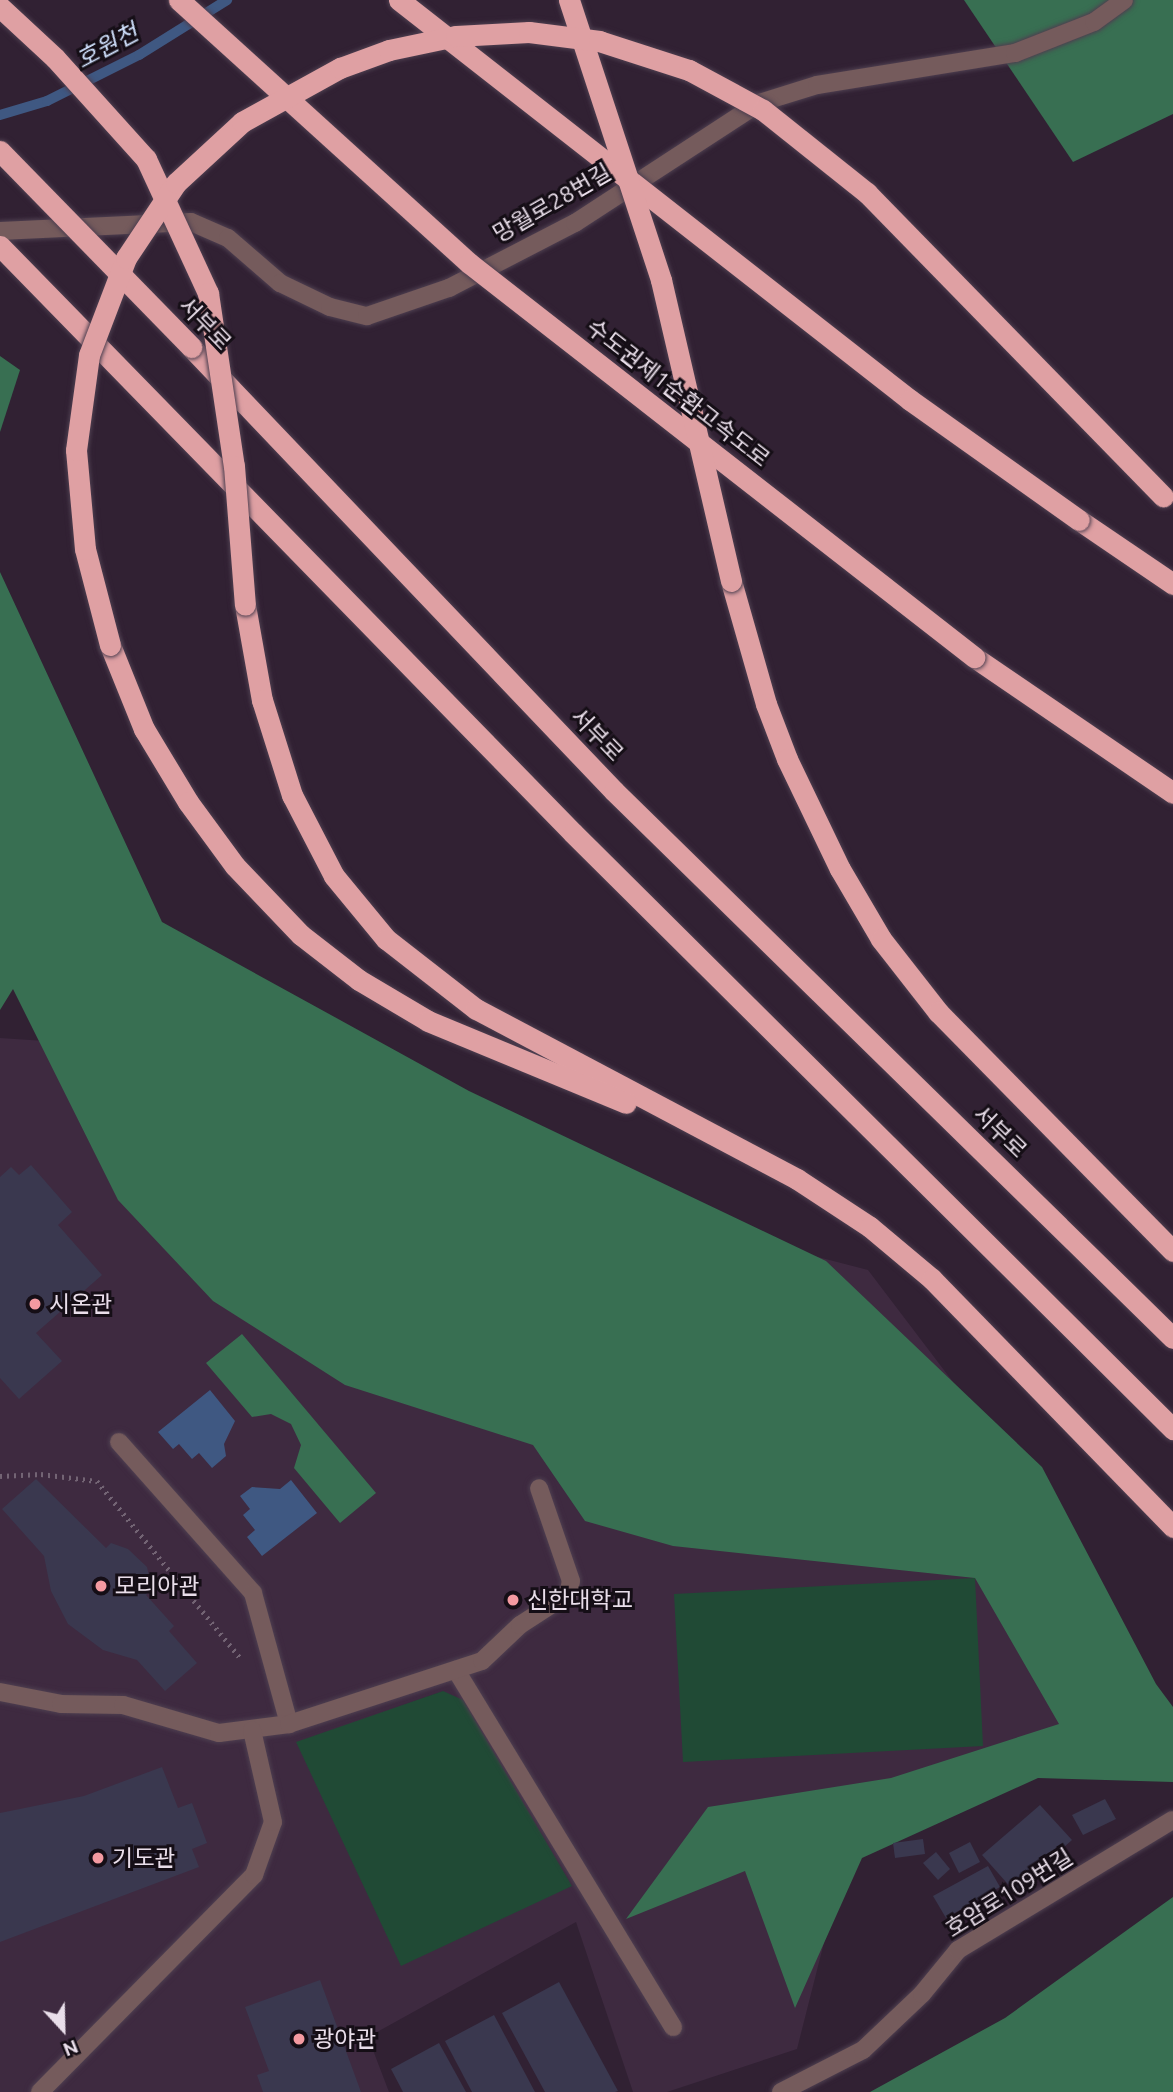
<!DOCTYPE html>
<html>
<head>
<meta charset="utf-8">
<style>
  body { margin:0 }
  #map { position:relative; width:1173px; height:2092px; overflow:hidden; background:#312133; font-family:Ubuntu,"Noto Sans KR",sans-serif }
  div>[style] { position:absolute }
  .built>* { inset:0; background:#3e2a40 }
  .green>* { inset:0; background:#204a35 }
  .forest>* { inset:0; background:#386f52 }
  .water>* { inset:0; background:#3f5882 }
  .stream>* { height:10px; margin:-5px; padding:0 5px; transform-origin:5px; border-radius:5px; background:#3f5882 }
  .building>* { inset:0; background:#3a384f }
  .path>* { height:4.5px; margin-top:-2.25px; transform-origin:0; background:repeating-linear-gradient(90deg,#736474 0 2px,transparent 0 7px) }
  .roads { filter:drop-shadow(0 0 2px #4e3f50) drop-shadow(0 0 2px #4e3f50) }
  .minor>* { height:18px; margin:-9px; padding:0 9px; transform-origin:9px; border-radius:9px; background:#755b5c }
  .highway>* { height:21px; margin:-10.5px; padding:0 10.5px; transform-origin:10.5px; border-radius:10.5px; background:#dfa0a3 }
  .bridges { filter:drop-shadow(0 0 2px #4e3f50) drop-shadow(0 0 2px #4e3f50) }
  .highway-bridge>* { height:21px; margin:-10.5px; padding:0 10.5px; transform-origin:10.5px; border-radius:10.5px; background:#dfa0a3 }
  .dots>* { width:19px; height:19px; translate:-50% -50%; box-sizing:border-box; border:4px solid #150e16; border-radius:50% }
  span { translate:-50% -50%; white-space:nowrap; text-align:center; line-height:1.15; -webkit-text-stroke:6px #150e16; paint-order:stroke }
  .street-label { font-size:23px; color:#e9deea }
  .poi-label { font-size:23px; color:#e9deea }
  .left { translate:0 -50%; text-align:left }
  .water-label { font-size:24px; color:#d0e1fd; font-style:italic }
  .north { position:absolute; left:28px; top:1994px; width:70px; height:70px; -webkit-text-stroke:5px #150e16; paint-order:stroke; rotate:158deg; font-size:19px; font-weight:700; line-height:28px; text-align:center; color:#e9deea }
  .north::after { content:''; display:block; margin:auto; width:24px; height:32px; background:#e9deea; clip-path:polygon(50% 0,100% 100%,50% 72%,0 100%) }
</style>
</head>
<body>
<div id="map">
  <div class="built">
    <div style="clip-path:polygon(0 1038px,135px 1047px,617px 1205px,868px 1270px,969px 1403px,1070px 1750px,847px 1852px,797px 2049px,667px 2092px,633px 2092px,576px 1922px,368px 2037px,389px 2092px,0 2092px)"></div>
  </div>
  <div class="green">
    <div style="clip-path:polygon(975px 1578px,983px 1746px,683px 1762px,674px 1594px)"></div>
    <div style="clip-path:polygon(443px 1691px,463px 1700px,572px 1886px,401px 1966px,296px 1742px)"></div>
  </div>
  <div class="forest">
    <div style="clip-path:polygon(964px 0,1173px 0,1173px 114px,1073px 162px)"></div>
    <div style="clip-path:polygon(0 356px,20px 370px,0 432px)"></div>
    <div style="clip-path:polygon(0 572px,162px 922px,469px 1091px,826px 1261px,1042px 1467px,1156px 1684px,1173px 1707px,1173px 1782px,1038px 1778px,862px 1858px,795px 2008px,745px 1871px,626px 1919px,708px 1807px,891px 1778px,1059px 1724px,975px 1578px,673px 1546px,585px 1521px,533px 1445px,345px 1385px,213px 1301px,118px 1200px,13px 989px,0 1010px)"></div>
    <div style="clip-path:polygon(242px 1334px,376px 1493px,340px 1523px,294px 1468px,301px 1445px,291px 1424px,271px 1414px,252px 1417px,206px 1363px)"></div>
    <div style="clip-path:polygon(1173px 1897px,1173px 2092px,870px 2092px,1005px 2018px)"></div>
  </div>
  <div class="water">
    <div style="clip-path:polygon(210px 1390px,235px 1421px,224px 1444px,226px 1456px,212px 1468px,199px 1453px,192px 1459px,179px 1444px,173px 1449px,158px 1432px)"></div>
    <div style="clip-path:polygon(291px 1480px,317px 1513px,262px 1556px,247px 1537px,255px 1530px,243px 1515px,250px 1509px,240px 1496px,252px 1487px,280px 1489px)"></div>
  </div>
  <div class="stream">
    <div style="left:0;top:115px;width:49px;rotate:-16.6deg"></div>
    <div style="left:47px;top:101px;width:103px;rotate:-26.6deg"></div>
    <div style="left:139px;top:55px;width:104px;rotate:-32deg"></div>
  </div>
  <div class="building">
    <div style="clip-path:polygon(31px 1165px,72px 1212px,58px 1225px,102px 1275px,36px 1333px,62px 1361px,19px 1399px,0 1378px,0 1177px,11px 1167px,19px 1175px)"></div>
    <div style="clip-path:polygon(36px 1479px,106px 1548px,111px 1543px,128px 1549px,147px 1567px,152px 1589px,146px 1595px,174px 1626px,169px 1631px,197px 1663px,165px 1691px,137px 1660px,103px 1650px,68px 1624px,51px 1591px,44px 1556px,2px 1509px)"></div>
    <div style="clip-path:polygon(162px 1767px,178px 1808px,192px 1803px,207px 1843px,192px 1849px,199px 1867px,0 1942px,0 1813px,84px 1796px)"></div>
    <div style="clip-path:polygon(1105px 1799px,1116px 1819px,1083px 1835px,1072px 1815px)"></div>
    <div style="clip-path:polygon(1040px 1805px,1072px 1840px,1014px 1891px,982px 1855px)"></div>
    <div style="clip-path:polygon(923px 1839px,925px 1854px,895px 1858px,893px 1843px)"></div>
    <div style="clip-path:polygon(970px 1842px,980px 1862px,959px 1873px,949px 1853px)"></div>
    <div style="clip-path:polygon(936px 1852px,950px 1869px,938px 1880px,923px 1863px)"></div>
    <div style="clip-path:polygon(988px 1866px,1000px 1887px,946px 1918px,933px 1896px)"></div>
    <div style="clip-path:polygon(320px 1980px,361px 2092px,263px 2092px,257px 2075px,269px 2071px,245px 2007px)"></div>
    <div style="clip-path:polygon(559px 1982px,618px 2091px,615px 2092px,545px 2092px,502px 2013px)"></div>
    <div style="clip-path:polygon(494px 2015px,535px 2092px,472px 2092px,445px 2041px)"></div>
    <div style="clip-path:polygon(439px 2043px,466px 2092px,403px 2092px,391px 2069px)"></div>
  </div>
  <div class="path">
    <div style="left:0;top:1476px;width:41px;rotate:-2.8deg"></div>
    <div style="left:41px;top:1474px;width:56px;rotate:7.1deg"></div>
    <div style="left:97px;top:1481px;width:230px;rotate:51deg"></div>
  </div>
  <div class="roads">
    <div class="minor">
      <div style="left:0;top:231px;width:191px;rotate:-2.7deg"></div>
      <div style="left:191px;top:222px;width:40px;rotate:23.4deg"></div>
      <div style="left:228px;top:238px;width:69px;rotate:40.9deg"></div>
      <div style="left:280px;top:283px;width:55px;rotate:25.6deg"></div>
      <div style="left:330px;top:307px;width:38px;rotate:14deg"></div>
      <div style="left:367px;top:316px;width:87px;rotate:-18.9deg"></div>
      <div style="left:449px;top:288px;width:142px;rotate:-27.3deg"></div>
      <div style="left:575px;top:223px;width:220px;rotate:-33.1deg"></div>
      <div style="left:759px;top:103px;width:61px;rotate:-17.2deg"></div>
      <div style="left:817px;top:85px;width:201px;rotate:-9.2deg"></div>
      <div style="left:1015px;top:53px;width:85px;rotate:-21.4deg"></div>
      <div style="left:1094px;top:22px;width:37px;rotate:-36deg"></div>
      <div style="left:119px;top:1442px;width:202px;rotate:48.4deg"></div>
      <div style="left:253px;top:1593px;width:136px;rotate:74.6deg"></div>
      <div style="left:456px;top:1670px;width:418px;rotate:58.7deg"></div>
      <div style="left:0;top:1692px;width:62px;rotate:11.1deg"></div>
      <div style="left:61px;top:1704px;width:62px;rotate:0.9deg"></div>
      <div style="left:123px;top:1705px;width:100px;rotate:16.3deg"></div>
      <div style="left:219px;top:1733px;width:71px;rotate:-7.3deg"></div>
      <div style="left:289px;top:1724px;width:203px;rotate:-18.1deg"></div>
      <div style="left:482px;top:1661px;width:52px;rotate:-43.5deg"></div>
      <div style="left:520px;top:1625px;width:57px;rotate:-32.9deg"></div>
      <div style="left:568px;top:1594px;width:13px;rotate:-77deg"></div>
      <div style="left:571px;top:1581px;width:98px;rotate:-109deg"></div>
      <div style="left:40px;top:2092px;width:305px;rotate:-45.4deg"></div>
      <div style="left:254px;top:1875px;width:56px;rotate:-70.3deg"></div>
      <div style="left:273px;top:1822px;width:94px;rotate:-102.9deg"></div>
      <div style="left:781px;top:2092px;width:92px;rotate:-27.1deg"></div>
      <div style="left:863px;top:2050px;width:81px;rotate:-43.5deg"></div>
      <div style="left:922px;top:1994px;width:57px;rotate:-50.7deg"></div>
      <div style="left:958px;top:1950px;width:251px;rotate:-31.2deg"></div>
    </div>
    <div class="highway">
      <div style="left:0;top:246px;width:820px;rotate:45.69deg"></div>
      <div style="left:573px;top:833px;width:846px;rotate:44.81deg"></div>
      <div style="left:191px;top:347px;width:613px;rotate:46.39deg"></div>
      <div style="left:614px;top:791px;width:782px;rotate:44.38deg"></div>
      <div style="left:1079px;top:520px;width:114px;rotate:34.2deg"></div>
      <div style="left:731px;top:581px;width:128px;rotate:74.1deg"></div>
      <div style="left:766px;top:704px;width:59px;rotate:69.1deg"></div>
      <div style="left:787px;top:759px;width:122px;rotate:64.3deg"></div>
      <div style="left:840px;top:869px;width:81px;rotate:59.6deg"></div>
      <div style="left:881px;top:939px;width:93px;rotate:52deg"></div>
      <div style="left:938px;top:1012px;width:335px;rotate:45.5deg"></div>
      <div style="left:245px;top:605px;width:97px;rotate:79.9deg"></div>
      <div style="left:262px;top:700px;width:100px;rotate:72.5deg"></div>
      <div style="left:292px;top:795px;width:91px;rotate:62.6deg"></div>
      <div style="left:334px;top:876px;width:82px;rotate:50.5deg"></div>
      <div style="left:386px;top:939px;width:114px;rotate:37.9deg"></div>
      <div style="left:476px;top:1009px;width:363px;rotate:27.9deg"></div>
      <div style="left:797px;top:1179px;width:87px;rotate:33.3deg"></div>
      <div style="left:870px;top:1227px;width:81px;rotate:40deg"></div>
      <div style="left:932px;top:1279px;width:346px;rotate:45.8deg"></div>
      <div style="left:110px;top:645px;width:91px;rotate:68deg"></div>
      <div style="left:144px;top:729px;width:85px;rotate:58.9deg"></div>
      <div style="left:188px;top:802px;width:79px;rotate:53.7deg"></div>
      <div style="left:235px;top:866px;width:95px;rotate:46.3deg"></div>
      <div style="left:301px;top:935px;width:73px;rotate:37.8deg"></div>
      <div style="left:359px;top:980px;width:80px;rotate:30.7deg"></div>
      <div style="left:428px;top:1021px;width:214px;rotate:22.5deg"></div>
      <div style="left:974px;top:657px;width:241px;rotate:34.3deg"></div>
    </div>
  </div>
  <div class="bridges">
    <div class="highway-bridge">
      <div style="left:179px;top:0;width:391px;rotate:42.2deg"></div>
      <div style="left:469px;top:263px;width:641px;rotate:37.96deg"></div>
      <div style="left:399px;top:0;width:649px;rotate:38.05deg"></div>
      <div style="left:910px;top:400px;width:207px;rotate:35.4deg"></div>
      <div style="left:569px;top:0;width:295px;rotate:71.8deg"></div>
      <div style="left:661px;top:280px;width:309px;rotate:76.9deg"></div>
      <div style="left:0;top:7px;width:75px;rotate:42.8deg"></div>
      <div style="left:55px;top:58px;width:136px;rotate:48deg"></div>
      <div style="left:146px;top:159px;width:148px;rotate:65.2deg"></div>
      <div style="left:208px;top:293px;width:175px;rotate:81.5deg"></div>
      <div style="left:234px;top:466px;width:139px;rotate:85.5deg"></div>
      <div style="left:0;top:151px;width:274px;rotate:45.7deg"></div>
      <div style="left:110px;top:645px;width:99px;rotate:-104.6deg"></div>
      <div style="left:85px;top:549px;width:99px;rotate:-95.2deg"></div>
      <div style="left:76px;top:450px;width:96px;rotate:-82.2deg"></div>
      <div style="left:89px;top:355px;width:104px;rotate:-69.1deg"></div>
      <div style="left:126px;top:258px;width:90px;rotate:-56.3deg"></div>
      <div style="left:176px;top:183px;width:90px;rotate:-42.7deg"></div>
      <div style="left:242px;top:122px;width:112px;rotate:-28.9deg"></div>
      <div style="left:340px;top:68px;width:52px;rotate:-20.2deg"></div>
      <div style="left:389px;top:50px;width:68px;rotate:-11.8deg"></div>
      <div style="left:456px;top:36px;width:73px;rotate:-3.1deg"></div>
      <div style="left:529px;top:32px;width:71px;rotate:7.3deg"></div>
      <div style="left:599px;top:41px;width:95px;rotate:17.9deg"></div>
      <div style="left:689px;top:70px;width:84px;rotate:28.4deg"></div>
      <div style="left:763px;top:110px;width:133px;rotate:38.6deg"></div>
      <div style="left:867px;top:193px;width:424px;rotate:45.7deg"></div>
    </div>
  </div>
  <div class="dots">
    <div style="left:35px;top:1304px;background:#f49aa1"></div>
    <div style="left:101px;top:1586px;background:#f49aa1"></div>
    <div style="left:513px;top:1600px;background:#f49aa1"></div>
    <div style="left:98px;top:1858px;background:#f49aa1"></div>
    <div style="left:299px;top:2039px;background:#f49aa1"></div>
  </div>
  <div class="street-label">
    <span style="left:552px;top:203px;rotate:-30deg">망월로28번길</span>
    <span style="left:205px;top:324px;rotate:46deg">서부로</span>
    <span style="left:678px;top:393px;rotate:38deg">수도권제1순환고속도로</span>
    <span style="left:597px;top:735px;rotate:46deg">서부로</span>
    <span style="left:1000px;top:1132px;rotate:44deg">서부로</span>
    <span style="left:1009px;top:1893px;rotate:-32deg">호암로109번길</span>
  </div>
  <div class="poi-label">
    <span class="left" style="left:49px;top:1304px">시온관</span>
    <span class="left" style="left:115px;top:1586px">모리아관</span>
    <span class="left" style="left:527px;top:1600px">신한대학교</span>
    <span class="left" style="left:112px;top:1858px">기도관</span>
    <span class="left" style="left:313px;top:2039px">광야관</span>
  </div>
  <div class="water-label">
    <span style="left:107px;top:46px;rotate:-28deg">호원천</span>
  </div>
  <div class="north">N</div>
</div>
</body>
</html>
